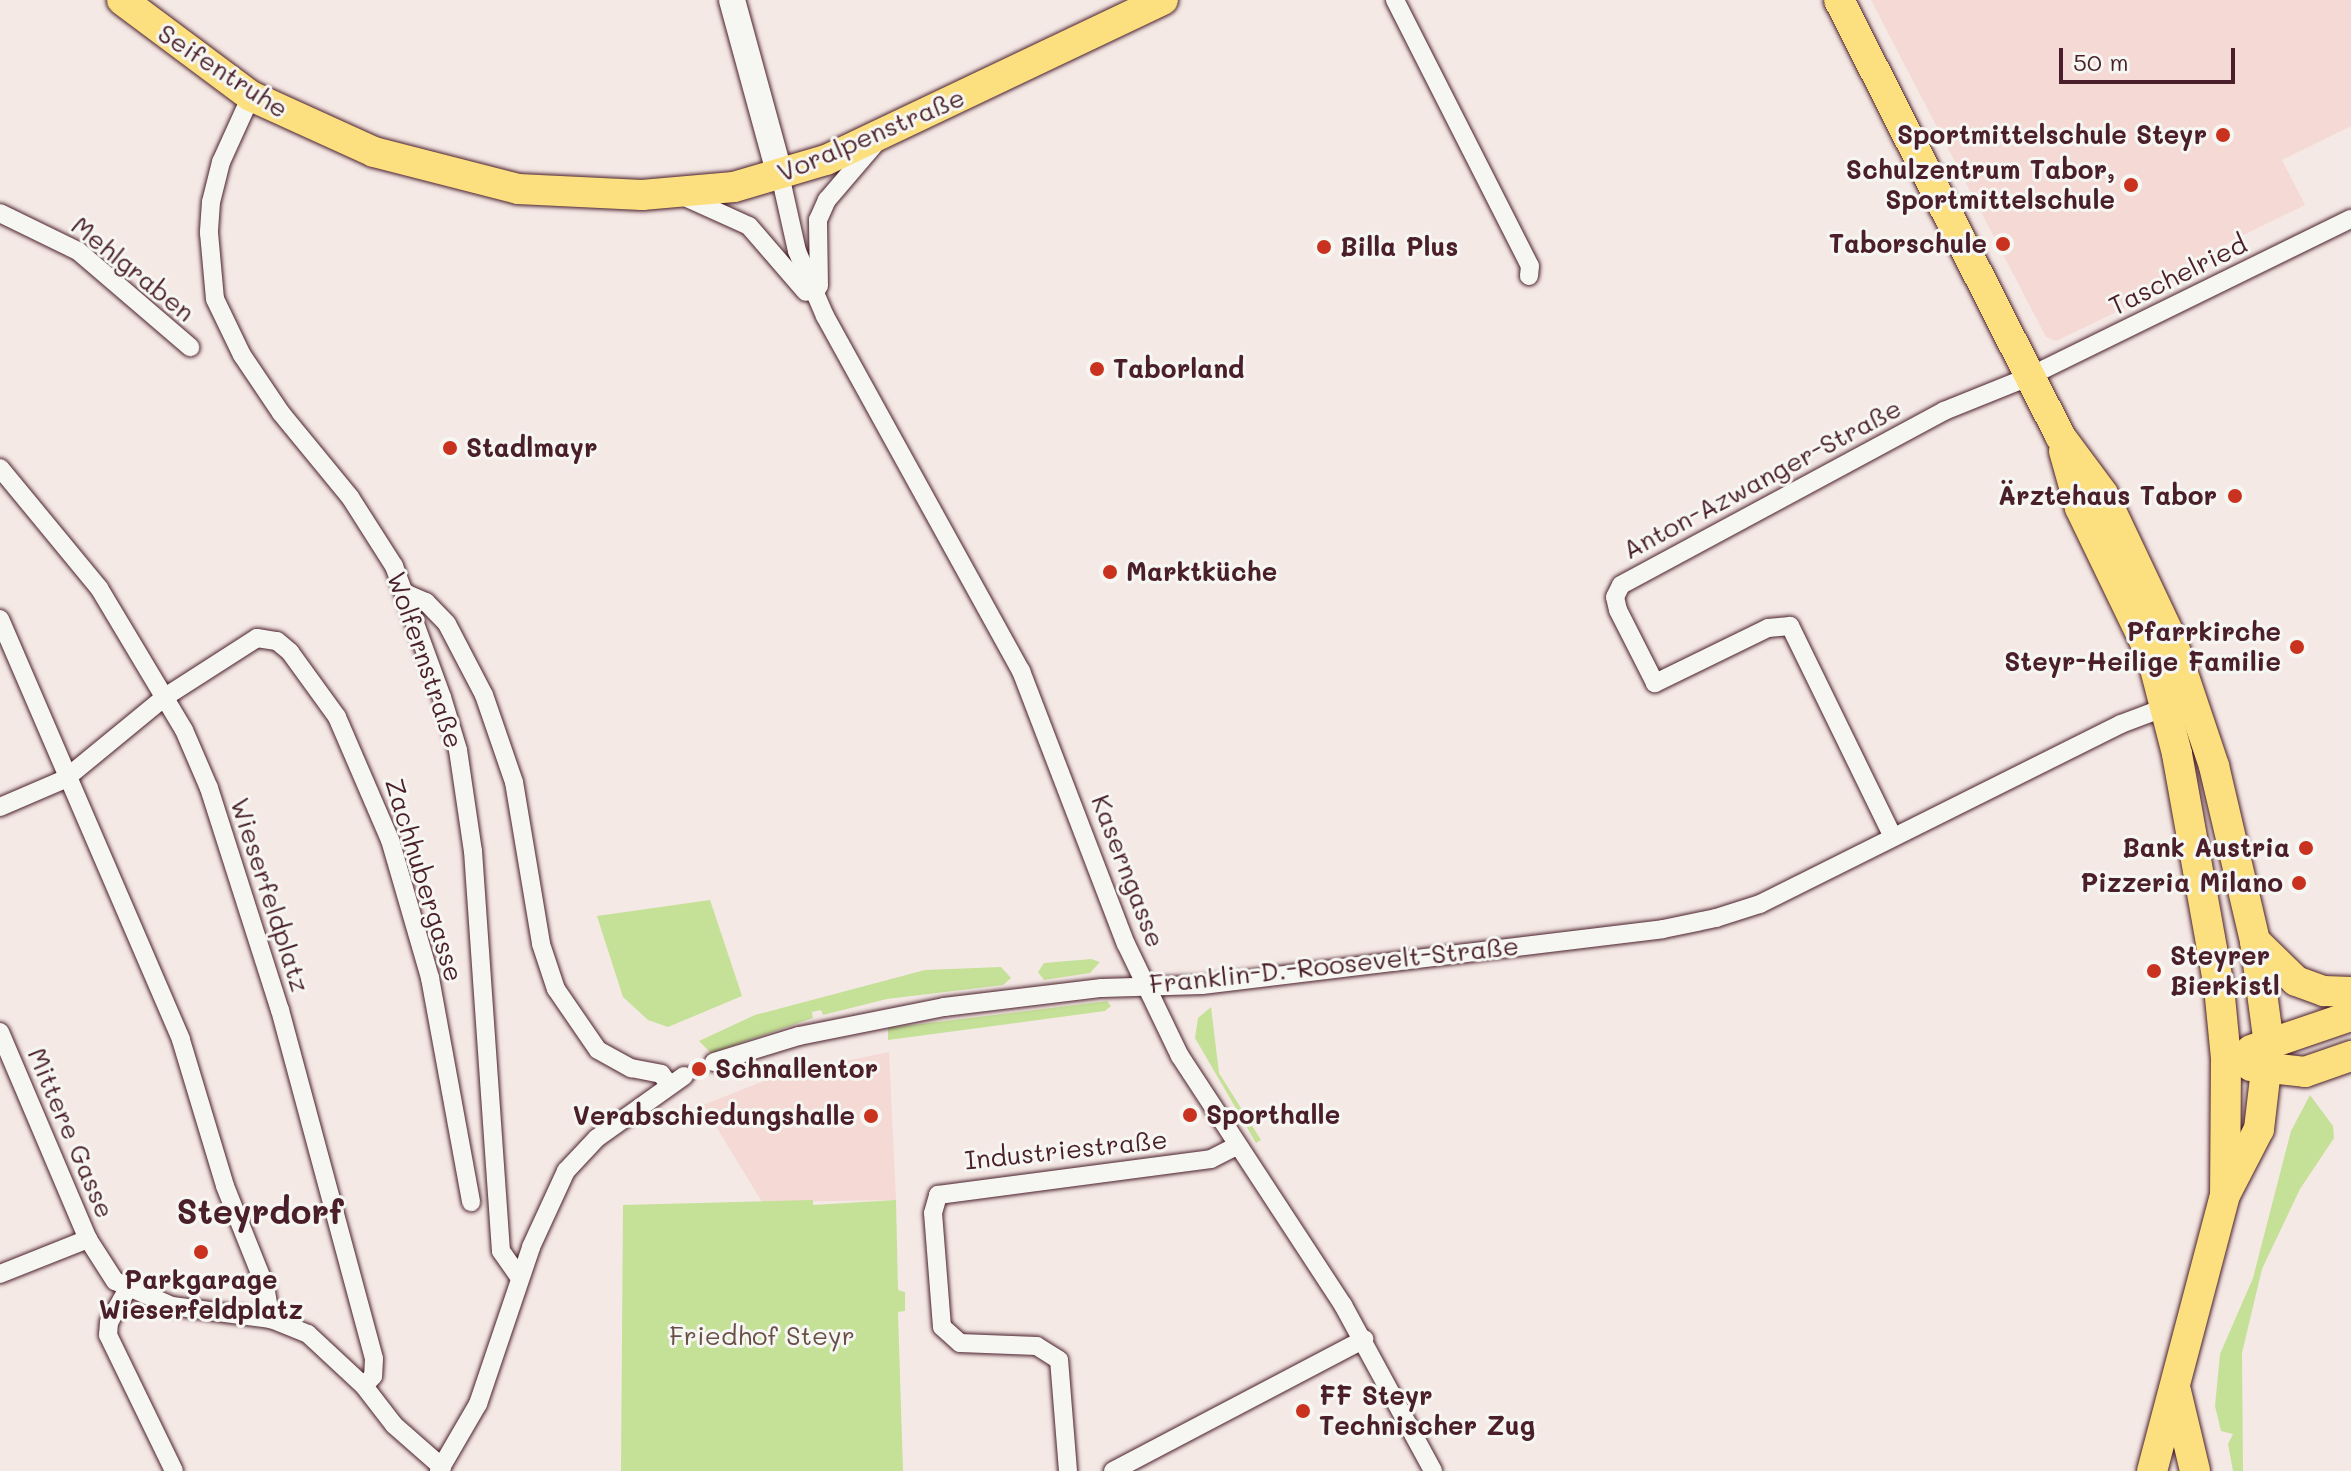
<!DOCTYPE html>
<html>
<head>
<meta charset="utf-8">
<style>
  body { margin:0 }
  #map { position:relative; width:2351px; height:1471px; overflow:hidden; background:#f5e9e5; font-family:Mali,sans-serif }
  div>[style] { position:absolute }
  .built>* { inset:0; background:#f4d9d5 }
  .green>* { inset:0; background:#c5e097 }
  .minor-tunnel>* { height:18px; margin-top:-9px; transform-origin:0; background:repeating-linear-gradient(90deg,#d3c1c0 0 18px,transparent 0 27px) }
  .roads { filter:drop-shadow(0 0 2px #4a1f2b) drop-shadow(0 0 2px #4a1f2b) }
  .minor>* { height:18px; margin:-9px; padding:0 9px; transform-origin:9px; border-radius:9px; background:#f6f6f2 }
  .secondary>* { height:26px; margin:-13px; padding:0 13px; transform-origin:13px; border-radius:13px; background:#f6f6f2 }
  .primary>* { height:30px; margin:-15px; padding:0 15px; transform-origin:15px; border-radius:15px; background:#fce080 }
  .dots>* { width:22px; height:22px; translate:-50% -50%; box-sizing:border-box; border:4px solid #f6f6f2; border-radius:50% }
  span { translate:-50% -50%; white-space:nowrap; text-align:center; line-height:1.15; -webkit-text-stroke:6px #f6f6f2; paint-order:stroke }
  .street-label { font-size:26px; color:#4a1f2b }
  .poi-label { font-size:26px; color:#4a1f2b; font-weight:700 }
  .right { translate:-100% -50%; text-align:right }
  .left { translate:0 -50%; text-align:left }
  .park-label { font-size:26px; color:#694f46 }
  .district-label { font-size:34px; color:#4a1f2b; font-weight:700 }
  .scale { position:absolute; left:2059px; top:48px; width:176px; height:36px; box-sizing:border-box; border:4px solid #4a1f2b; border-top:0; padding-left:10px; font-size:24px; line-height:28px; white-space:nowrap; color:#4a1f2b; -webkit-text-stroke:6px #f6f6f2; paint-order:stroke }
</style>
</head>
<body>
<div id="map">
  <div class="built">
    <div style="clip-path:polygon(1871px 0,2351px 0,2351px 126px,2282px 160px,2305px 205px,2231px 241px,2166px 288px,2056px 341px,2046px 337px)"></div>
    <div style="clip-path:polygon(889px 1052px,896px 1200px,762px 1202px,703px 1105px,782px 1074px)"></div>
  </div>
  <div class="green">
    <div style="clip-path:polygon(710px 900px,742px 996px,668px 1027px,648px 1020px,623px 997px,597px 916px)"></div>
    <div style="clip-path:polygon(1091px 959px,1100px 962px,1090px 973px,1044px 980px,1038px 972px,1044px 963px)"></div>
    <div style="clip-path:polygon(1001px 967px,1011px 978px,1003px 985px,887px 999px,823px 1015px,821px 1010px,812px 1012px,813px 1018px,711px 1053px,699px 1041px,755px 1015px,925px 970px)"></div>
    <div style="clip-path:polygon(1107px 1001px,1111px 1006px,1105px 1011px,888px 1040px,888px 1028px)"></div>
    <div style="clip-path:polygon(1211px 1007px,1219px 1073px,1261px 1140px,1256px 1143px,1195px 1038px,1198px 1018px)"></div>
    <div style="clip-path:polygon(2310px 1095px,2333px 1126px,2334px 1138px,2300px 1189px,2262px 1269px,2242px 1353px,2243px 1471px,2233px 1471px,2228px 1444px,2233px 1434px,2221px 1431px,2215px 1406px,2220px 1354px,2253px 1278px,2291px 1131px)"></div>
    <div style="clip-path:polygon(813px 1200px,813px 1205px,896px 1200px,898px 1290px,905px 1292px,905px 1311px,898px 1312px,903px 1471px,621px 1471px,623px 1205px)"></div>
  </div>
  <div class="minor-tunnel">
    <div style="left:684px;top:1076px;width:33px;rotate:-25deg"></div>
  </div>
  <div class="roads">
    <div class="minor">
      <div style="left:1395px;top:0;width:298px;rotate:63.1deg"></div>
      <div style="left:1530px;top:266px;width:10px;rotate:96deg"></div>
      <div style="left:251px;top:96px;width:72px;rotate:114.4deg"></div>
      <div style="left:221px;top:162px;width:41px;rotate:104deg"></div>
      <div style="left:211px;top:202px;width:31px;rotate:94deg"></div>
      <div style="left:209px;top:233px;width:66px;rotate:84.8deg"></div>
      <div style="left:215px;top:299px;width:62px;rotate:64.3deg"></div>
      <div style="left:242px;top:355px;width:70px;rotate:56.1deg"></div>
      <div style="left:281px;top:413px;width:109px;rotate:50.6deg"></div>
      <div style="left:350px;top:497px;width:82px;rotate:57.5deg"></div>
      <div style="left:394px;top:566px;width:140px;rotate:69.9deg"></div>
      <div style="left:442px;top:697px;width:55px;rotate:73.2deg"></div>
      <div style="left:458px;top:750px;width:102px;rotate:81.6deg"></div>
      <div style="left:473px;top:851px;width:401px;rotate:86deg"></div>
      <div style="left:501px;top:1251px;width:33px;rotate:55deg"></div>
      <div style="left:780px;top:175px;width:78px;rotate:77.4deg"></div>
      <div style="left:797px;top:251px;width:71px;rotate:66.7deg"></div>
      <div style="left:825px;top:316px;width:406px;rotate:61.1deg"></div>
      <div style="left:1021px;top:671px;width:292px;rotate:69deg"></div>
      <div style="left:1126px;top:944px;width:124px;rotate:64.3deg"></div>
      <div style="left:1180px;top:1056px;width:298px;rotate:56.8deg"></div>
      <div style="left:1343px;top:1305px;width:189px;rotate:61.5deg"></div>
      <div style="left:685px;top:197px;width:70px;rotate:24.4deg"></div>
      <div style="left:749px;top:226px;width:87px;rotate:49.2deg"></div>
      <div style="left:0;top:213px;width:87px;rotate:26deg"></div>
      <div style="left:78px;top:251px;width:148px;rotate:40.6deg"></div>
      <div style="left:819px;top:286px;width:66px;rotate:-90.9deg"></div>
      <div style="left:818px;top:220px;width:22px;rotate:-66deg"></div>
      <div style="left:827px;top:200px;width:74px;rotate:-49.4deg"></div>
      <div style="left:0;top:468px;width:156px;rotate:50.5deg"></div>
      <div style="left:99px;top:588px;width:165px;rotate:59.1deg"></div>
      <div style="left:184px;top:730px;width:63px;rotate:66.7deg"></div>
      <div style="left:209px;top:788px;width:233px;rotate:72.3deg"></div>
      <div style="left:280px;top:1010px;width:361px;rotate:74.9deg"></div>
      <div style="left:374px;top:1359px;width:17px;rotate:93deg"></div>
      <div style="left:373px;top:1376px;width:13px;rotate:132deg"></div>
      <div style="left:407px;top:594px;width:21px;rotate:23deg"></div>
      <div style="left:426px;top:602px;width:30px;rotate:46deg"></div>
      <div style="left:447px;top:624px;width:80px;rotate:62.5deg"></div>
      <div style="left:484px;top:695px;width:92px;rotate:71deg"></div>
      <div style="left:514px;top:782px;width:164px;rotate:80.5deg"></div>
      <div style="left:541px;top:944px;width:47px;rotate:71.6deg"></div>
      <div style="left:556px;top:989px;width:74px;rotate:55.5deg"></div>
      <div style="left:598px;top:1050px;width:38px;rotate:29deg"></div>
      <div style="left:631px;top:1068px;width:31px;rotate:11deg"></div>
      <div style="left:661px;top:1074px;width:13px;rotate:51deg"></div>
      <div style="left:0;top:619px;width:458px;rotate:66.7deg"></div>
      <div style="left:181px;top:1040px;width:152px;rotate:73.2deg"></div>
      <div style="left:225px;top:1186px;width:108px;rotate:68.2deg"></div>
      <div style="left:265px;top:1286px;width:34px;rotate:80deg"></div>
      <div style="left:0;top:807px;width:71px;rotate:-23.3deg"></div>
      <div style="left:65px;top:779px;width:129px;rotate:-39.4deg"></div>
      <div style="left:165px;top:697px;width:109px;rotate:-32.7deg"></div>
      <div style="left:257px;top:638px;width:20px;rotate:9deg"></div>
      <div style="left:277px;top:641px;width:17px;rotate:40deg"></div>
      <div style="left:290px;top:652px;width:80px;rotate:54.1deg"></div>
      <div style="left:337px;top:717px;width:134px;rotate:66.7deg"></div>
      <div style="left:390px;top:840px;width:144px;rotate:73.8deg"></div>
      <div style="left:430px;top:978px;width:228px;rotate:79.6deg"></div>
      <div style="left:1893px;top:837px;width:235px;rotate:-116deg"></div>
      <div style="left:1790px;top:626px;width:22px;rotate:175deg"></div>
      <div style="left:1768px;top:628px;width:126px;rotate:154deg"></div>
      <div style="left:1655px;top:683px;width:82px;rotate:-116.9deg"></div>
      <div style="left:1618px;top:610px;width:13px;rotate:-103deg"></div>
      <div style="left:1615px;top:597px;width:13px;rotate:-63deg"></div>
      <div style="left:1621px;top:585px;width:367px;rotate:-28.3deg"></div>
      <div style="left:1944px;top:411px;width:91px;rotate:-22deg"></div>
      <div style="left:2028px;top:377px;width:360px;rotate:-26.1deg"></div>
      <div style="left:0;top:1032px;width:225px;rotate:67deg"></div>
      <div style="left:88px;top:1239px;width:50px;rotate:57.3deg"></div>
      <div style="left:115px;top:1281px;width:62px;rotate:23.7deg"></div>
      <div style="left:172px;top:1306px;width:100px;rotate:7.5deg"></div>
      <div style="left:271px;top:1319px;width:40px;rotate:22deg"></div>
      <div style="left:308px;top:1334px;width:76px;rotate:42.9deg"></div>
      <div style="left:364px;top:1386px;width:49px;rotate:52.4deg"></div>
      <div style="left:394px;top:1425px;width:64px;rotate:41.2deg"></div>
      <div style="left:714px;top:1062px;width:89px;rotate:-17deg"></div>
      <div style="left:799px;top:1036px;width:148px;rotate:-11.3deg"></div>
      <div style="left:944px;top:1007px;width:159px;rotate:-6.9deg"></div>
      <div style="left:1102px;top:988px;width:100px;rotate:-1.7deg"></div>
      <div style="left:1202px;top:985px;width:464px;rotate:-6.9deg"></div>
      <div style="left:1663px;top:929px;width:54px;rotate:-11.7deg"></div>
      <div style="left:1716px;top:918px;width:46px;rotate:-17.7deg"></div>
      <div style="left:1760px;top:904px;width:403px;rotate:-26.5deg"></div>
      <div style="left:2121px;top:724px;width:48px;rotate:-20.7deg"></div>
      <div style="left:0;top:1274px;width:95px;rotate:-21.7deg"></div>
      <div style="left:127px;top:1290px;width:37px;rotate:119deg"></div>
      <div style="left:109px;top:1322px;width:13px;rotate:94deg"></div>
      <div style="left:108px;top:1335px;width:151px;rotate:64.1deg"></div>
      <div style="left:439px;top:1471px;width:78px;rotate:-59.8deg"></div>
      <div style="left:478px;top:1404px;width:166px;rotate:-71.3deg"></div>
      <div style="left:531px;top:1247px;width:84px;rotate:-65.3deg"></div>
      <div style="left:566px;top:1171px;width:45px;rotate:-46.8deg"></div>
      <div style="left:597px;top:1138px;width:107px;rotate:-35.5deg"></div>
      <div style="left:1068px;top:1471px;width:111px;rotate:-94.6deg"></div>
      <div style="left:1059px;top:1360px;width:26px;rotate:-148deg"></div>
      <div style="left:1037px;top:1346px;width:77px;rotate:-177.8deg"></div>
      <div style="left:960px;top:1343px;width:24px;rotate:-138deg"></div>
      <div style="left:942px;top:1327px;width:114px;rotate:-94.5deg"></div>
      <div style="left:933px;top:1213px;width:19px;rotate:-74deg"></div>
      <div style="left:938px;top:1195px;width:275px;rotate:-7.5deg"></div>
      <div style="left:1211px;top:1159px;width:28px;rotate:-27deg"></div>
      <div style="left:1113px;top:1471px;width:284px;rotate:-27.7deg"></div>
    </div>
    <div class="secondary">
      <div style="left:732px;top:0;width:181px;rotate:74.7deg"></div>
    </div>
    <div class="primary">
      <div style="left:122px;top:0;width:161px;rotate:36.7deg"></div>
      <div style="left:251px;top:96px;width:135px;rotate:24.5deg"></div>
      <div style="left:374px;top:152px;width:149px;rotate:14.4deg"></div>
      <div style="left:518px;top:189px;width:124px;rotate:2.8deg"></div>
      <div style="left:642px;top:195px;width:92px;rotate:-5deg"></div>
      <div style="left:734px;top:187px;width:96px;rotate:-16.4deg"></div>
      <div style="left:826px;top:160px;width:373px;rotate:-25.4deg"></div>
      <div style="left:1839px;top:0;width:489px;rotate:63.1deg"></div>
      <div style="left:2060px;top:436px;width:72px;rotate:53.4deg"></div>
      <div style="left:2103px;top:494px;width:159px;rotate:64.7deg"></div>
      <div style="left:2171px;top:638px;width:135px;rotate:71.4deg"></div>
      <div style="left:2214px;top:766px;width:180px;rotate:76.8deg"></div>
      <div style="left:2255px;top:941px;width:104px;rotate:82.3deg"></div>
      <div style="left:2269px;top:1044px;width:86px;rotate:96.7deg"></div>
      <div style="left:2259px;top:1129px;width:74px;rotate:117.3deg"></div>
      <div style="left:2225px;top:1195px;width:285px;rotate:104.8deg"></div>
      <div style="left:2064px;top:451px;width:59px;rotate:74.3deg"></div>
      <div style="left:2080px;top:508px;width:165px;rotate:64.2deg"></div>
      <div style="left:2152px;top:657px;width:100px;rotate:75.5deg"></div>
      <div style="left:2177px;top:754px;width:237px;rotate:79.8deg"></div>
      <div style="left:2219px;top:987px;width:72px;rotate:84.4deg"></div>
      <div style="left:2226px;top:1059px;width:134px;rotate:90.4deg"></div>
      <div style="left:2255px;top:941px;width:57px;rotate:44.3deg"></div>
      <div style="left:2296px;top:981px;width:30px;rotate:20deg"></div>
      <div style="left:2324px;top:991px;width:27px;rotate:2deg"></div>
      <div style="left:2251px;top:1050px;width:106px;rotate:-18.8deg"></div>
      <div style="left:2251px;top:1066px;width:54px;rotate:6.3deg"></div>
      <div style="left:2305px;top:1072px;width:49px;rotate:-19.2deg"></div>
      <div style="left:2176px;top:1391px;width:82px;rotate:76.6deg"></div>
    </div>
  </div>
  <div class="dots">
    <div style="left:2223px;top:135px;background:#c8321e"></div>
    <div style="left:2131px;top:185px;background:#c8321e"></div>
    <div style="left:2003px;top:244px;background:#c8321e"></div>
    <div style="left:1324px;top:247px;background:#c8321e"></div>
    <div style="left:1097px;top:369px;background:#c8321e"></div>
    <div style="left:450px;top:448px;background:#c8321e"></div>
    <div style="left:2235px;top:496px;background:#c8321e"></div>
    <div style="left:1110px;top:572px;background:#c8321e"></div>
    <div style="left:2297px;top:647px;background:#c8321e"></div>
    <div style="left:2306px;top:848px;background:#c8321e"></div>
    <div style="left:2299px;top:883px;background:#c8321e"></div>
    <div style="left:2154px;top:971px;background:#c8321e"></div>
    <div style="left:699px;top:1069px;background:#c8321e"></div>
    <div style="left:1190px;top:1115px;background:#c8321e"></div>
    <div style="left:871px;top:1116px;background:#c8321e"></div>
    <div style="left:201px;top:1252px;background:#c8321e"></div>
    <div style="left:1303px;top:1411px;background:#c8321e"></div>
  </div>
  <div class="street-label">
    <span style="left:223px;top:71px;rotate:33deg">Seifentruhe</span>
    <span style="left:871px;top:135px;rotate:-23deg">Voralpenstraße</span>
    <span style="left:133px;top:269px;rotate:39deg">Mehlgraben</span>
    <span style="left:2178px;top:275px;rotate:-26deg">Taschelried</span>
    <span style="left:1762px;top:479px;rotate:-28deg">Anton-Azwanger-Straße</span>
    <span style="left:425px;top:660px;rotate:71deg">Wolfernstraße</span>
    <span style="left:1128px;top:871px;rotate:69deg">Kaserngasse</span>
    <span style="left:424px;top:880px;rotate:73deg">Zachhubergasse</span>
    <span style="left:270px;top:895px;rotate:72deg">Wieserfeldplatz</span>
    <span style="left:1334px;top:965px;rotate:-6deg">Franklin-D.-Roosevelt-Straße</span>
    <span style="left:71px;top:1133px;rotate:67deg">Mittere Gasse</span>
    <span style="left:1066px;top:1150px;rotate:-6deg">Industriestraße</span>
  </div>
  <div class="poi-label">
    <span class="right" style="left:2207px;top:135px">Sportmittelschule Steyr</span>
    <span class="right" style="left:2115px;top:185px">Schulzentrum Tabor,<br>Sportmittelschule</span>
    <span class="right" style="left:1987px;top:244px">Taborschule</span>
    <span class="left" style="left:1340px;top:247px">Billa Plus</span>
    <span class="left" style="left:1113px;top:369px">Taborland</span>
    <span class="left" style="left:466px;top:448px">Stadlmayr</span>
    <span class="right" style="left:2217px;top:496px">Ärztehaus Tabor</span>
    <span class="left" style="left:1126px;top:572px">Marktküche</span>
    <span class="right" style="left:2281px;top:647px">Pfarrkirche<br>Steyr-Heilige Familie</span>
    <span class="right" style="left:2290px;top:848px">Bank Austria</span>
    <span class="right" style="left:2283px;top:883px">Pizzeria Milano</span>
    <span class="left" style="left:2170px;top:971px">Steyrer<br>Bierkistl</span>
    <span class="left" style="left:715px;top:1069px">Schnallentor</span>
    <span class="left" style="left:1206px;top:1115px">Sporthalle</span>
    <span class="right" style="left:855px;top:1116px">Verabschiedungshalle</span>
    <span style="left:201px;top:1295px">Parkgarage<br>Wieserfeldplatz</span>
    <span class="left" style="left:1319px;top:1411px">FF Steyr<br>Technischer Zug</span>
  </div>
  <div class="park-label">
    <span style="left:762px;top:1336px">Friedhof Steyr</span>
  </div>
  <div class="district-label">
    <span style="left:260px;top:1211px">Steyrdorf</span>
  </div>
  <div class="scale">50 m</div>
</div>
</body>
</html>
